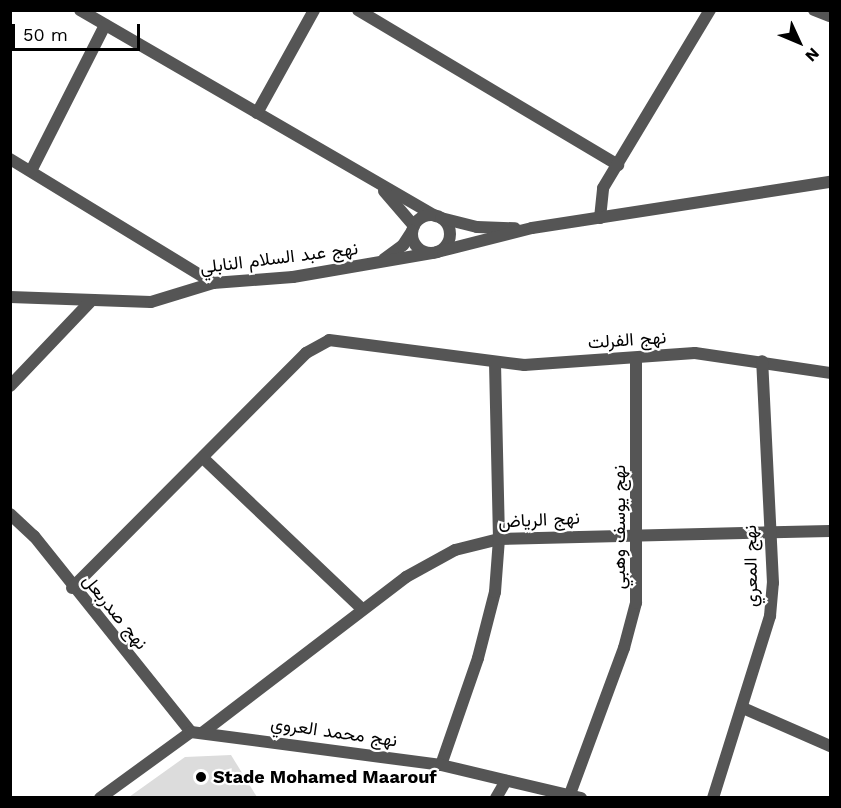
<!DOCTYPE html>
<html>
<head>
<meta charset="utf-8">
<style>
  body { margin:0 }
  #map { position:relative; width:841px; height:808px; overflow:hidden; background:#fff; font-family:"Work Sans",Vazirmatn,sans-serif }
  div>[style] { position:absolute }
  .green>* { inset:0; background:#dcdcdc }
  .street>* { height:12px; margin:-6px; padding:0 6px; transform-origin:6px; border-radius:6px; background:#555 }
  .street>.ring { margin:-6px; padding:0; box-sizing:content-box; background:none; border:12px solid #555; border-radius:50% }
  .dots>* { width:16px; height:16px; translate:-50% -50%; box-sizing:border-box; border:3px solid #fff; border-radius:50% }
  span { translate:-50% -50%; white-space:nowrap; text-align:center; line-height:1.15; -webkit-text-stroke:4.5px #fff; paint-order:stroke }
  .street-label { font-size:18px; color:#000 }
  .poi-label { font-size:18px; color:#000; font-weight:700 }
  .left { translate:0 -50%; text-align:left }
  .frame { position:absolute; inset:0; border:12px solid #000; pointer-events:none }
  .north { position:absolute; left:769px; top:12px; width:60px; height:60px; -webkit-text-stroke:4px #fff; paint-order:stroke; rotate:134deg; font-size:16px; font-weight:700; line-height:24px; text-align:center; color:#000 }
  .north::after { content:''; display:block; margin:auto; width:21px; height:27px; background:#000; clip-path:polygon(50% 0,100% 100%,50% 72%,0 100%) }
  .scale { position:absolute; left:12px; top:24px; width:128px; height:27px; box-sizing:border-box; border:3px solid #000; border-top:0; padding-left:8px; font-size:18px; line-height:21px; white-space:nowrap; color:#000; -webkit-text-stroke:4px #fff; paint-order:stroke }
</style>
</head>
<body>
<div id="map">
  <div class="green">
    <div style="clip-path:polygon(231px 755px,257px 797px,129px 797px,185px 757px)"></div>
  </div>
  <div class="street">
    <div style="left:80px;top:10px;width:411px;rotate:30.1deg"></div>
    <div style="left:358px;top:10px;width:303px;rotate:30.8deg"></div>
    <div style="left:814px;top:10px;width:17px;rotate:21deg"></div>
    <div style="left:257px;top:113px;width:118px;rotate:-61deg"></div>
    <div style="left:10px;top:159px;width:238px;rotate:31.4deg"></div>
    <div style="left:31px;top:171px;width:164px;rotate:-63.1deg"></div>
    <div style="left:384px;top:191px;width:46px;rotate:49.4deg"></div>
    <div class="ring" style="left:412px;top:215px;width:26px;height:26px"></div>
    <div style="left:441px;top:218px;width:37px;rotate:14deg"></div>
    <div style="left:477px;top:227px;width:38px;rotate:2deg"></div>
    <div style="left:600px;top:218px;width:30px;rotate:-84deg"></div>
    <div style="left:603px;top:188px;width:208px;rotate:-59deg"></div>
    <div style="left:437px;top:252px;width:98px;rotate:-14.2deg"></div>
    <div style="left:532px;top:228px;width:302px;rotate:-8.8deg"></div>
    <div style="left:384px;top:259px;width:24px;rotate:-36deg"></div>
    <div style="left:403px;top:245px;width:17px;rotate:-57deg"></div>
    <div style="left:10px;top:297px;width:141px;rotate:2deg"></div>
    <div style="left:151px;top:302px;width:65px;rotate:-17deg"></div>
    <div style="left:213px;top:283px;width:80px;rotate:-4.3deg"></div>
    <div style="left:293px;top:277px;width:141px;rotate:-9.8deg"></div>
    <div style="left:10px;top:386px;width:116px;rotate:-46.4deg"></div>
    <div style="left:203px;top:458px;width:219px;rotate:43.5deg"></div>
    <div style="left:10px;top:514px;width:33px;rotate:43deg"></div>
    <div style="left:34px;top:536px;width:251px;rotate:51.3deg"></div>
    <div style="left:72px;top:588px;width:332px;rotate:-45.1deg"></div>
    <div style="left:306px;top:353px;width:26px;rotate:-29deg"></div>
    <div style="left:329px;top:340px;width:197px;rotate:7.3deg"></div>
    <div style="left:524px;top:365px;width:171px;rotate:-4deg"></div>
    <div style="left:695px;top:353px;width:136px;rotate:8.4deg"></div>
    <div style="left:743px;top:708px;width:95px;rotate:23.6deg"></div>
    <div style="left:202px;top:733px;width:257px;rotate:-37.4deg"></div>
    <div style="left:406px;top:577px;width:56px;rotate:-28.9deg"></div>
    <div style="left:455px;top:550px;width:45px;rotate:-14deg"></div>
    <div style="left:499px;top:539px;width:331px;rotate:-1.4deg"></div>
    <div style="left:441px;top:765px;width:113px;rotate:-70.9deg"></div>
    <div style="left:478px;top:658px;width:68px;rotate:-75.6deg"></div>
    <div style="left:495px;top:592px;width:53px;rotate:-85.7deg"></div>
    <div style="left:499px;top:539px;width:176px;rotate:-91.3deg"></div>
    <div style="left:570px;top:794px;width:156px;rotate:-69.7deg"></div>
    <div style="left:624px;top:648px;width:47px;rotate:-75.1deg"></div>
    <div style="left:636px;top:603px;width:245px;rotate:-90deg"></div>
    <div style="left:100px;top:798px;width:112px;rotate:-36deg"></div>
    <div style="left:191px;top:732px;width:252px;rotate:7.5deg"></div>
    <div style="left:441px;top:765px;width:144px;rotate:13.3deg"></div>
    <div style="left:496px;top:798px;width:20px;rotate:-60deg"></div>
    <div style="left:713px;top:798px;width:191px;rotate:-72.6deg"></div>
    <div style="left:770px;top:616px;width:33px;rotate:-85deg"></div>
    <div style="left:773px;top:583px;width:222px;rotate:-92.8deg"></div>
  </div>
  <div class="dots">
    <div style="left:201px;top:777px;background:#000"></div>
  </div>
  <div class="street-label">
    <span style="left:279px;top:258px;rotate:-7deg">نهج عبد السلام النابلي</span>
    <span style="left:627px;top:340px;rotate:-4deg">نهج الفرلت</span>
    <span style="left:539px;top:520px;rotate:-3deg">نهج الرياض</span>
    <span style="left:619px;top:527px;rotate:-90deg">نهج يوسف وهبي</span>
    <span style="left:751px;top:566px;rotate:-91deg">نهج المعري</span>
    <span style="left:115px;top:612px;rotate:51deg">نهج صدربعل</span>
    <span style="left:334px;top:732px;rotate:8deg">نهج محمد العروي</span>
  </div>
  <div class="poi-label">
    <span class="left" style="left:213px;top:777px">Stade Mohamed Maarouf</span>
  </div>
  <div class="frame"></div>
  <div class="north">N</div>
  <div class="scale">50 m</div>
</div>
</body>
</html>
